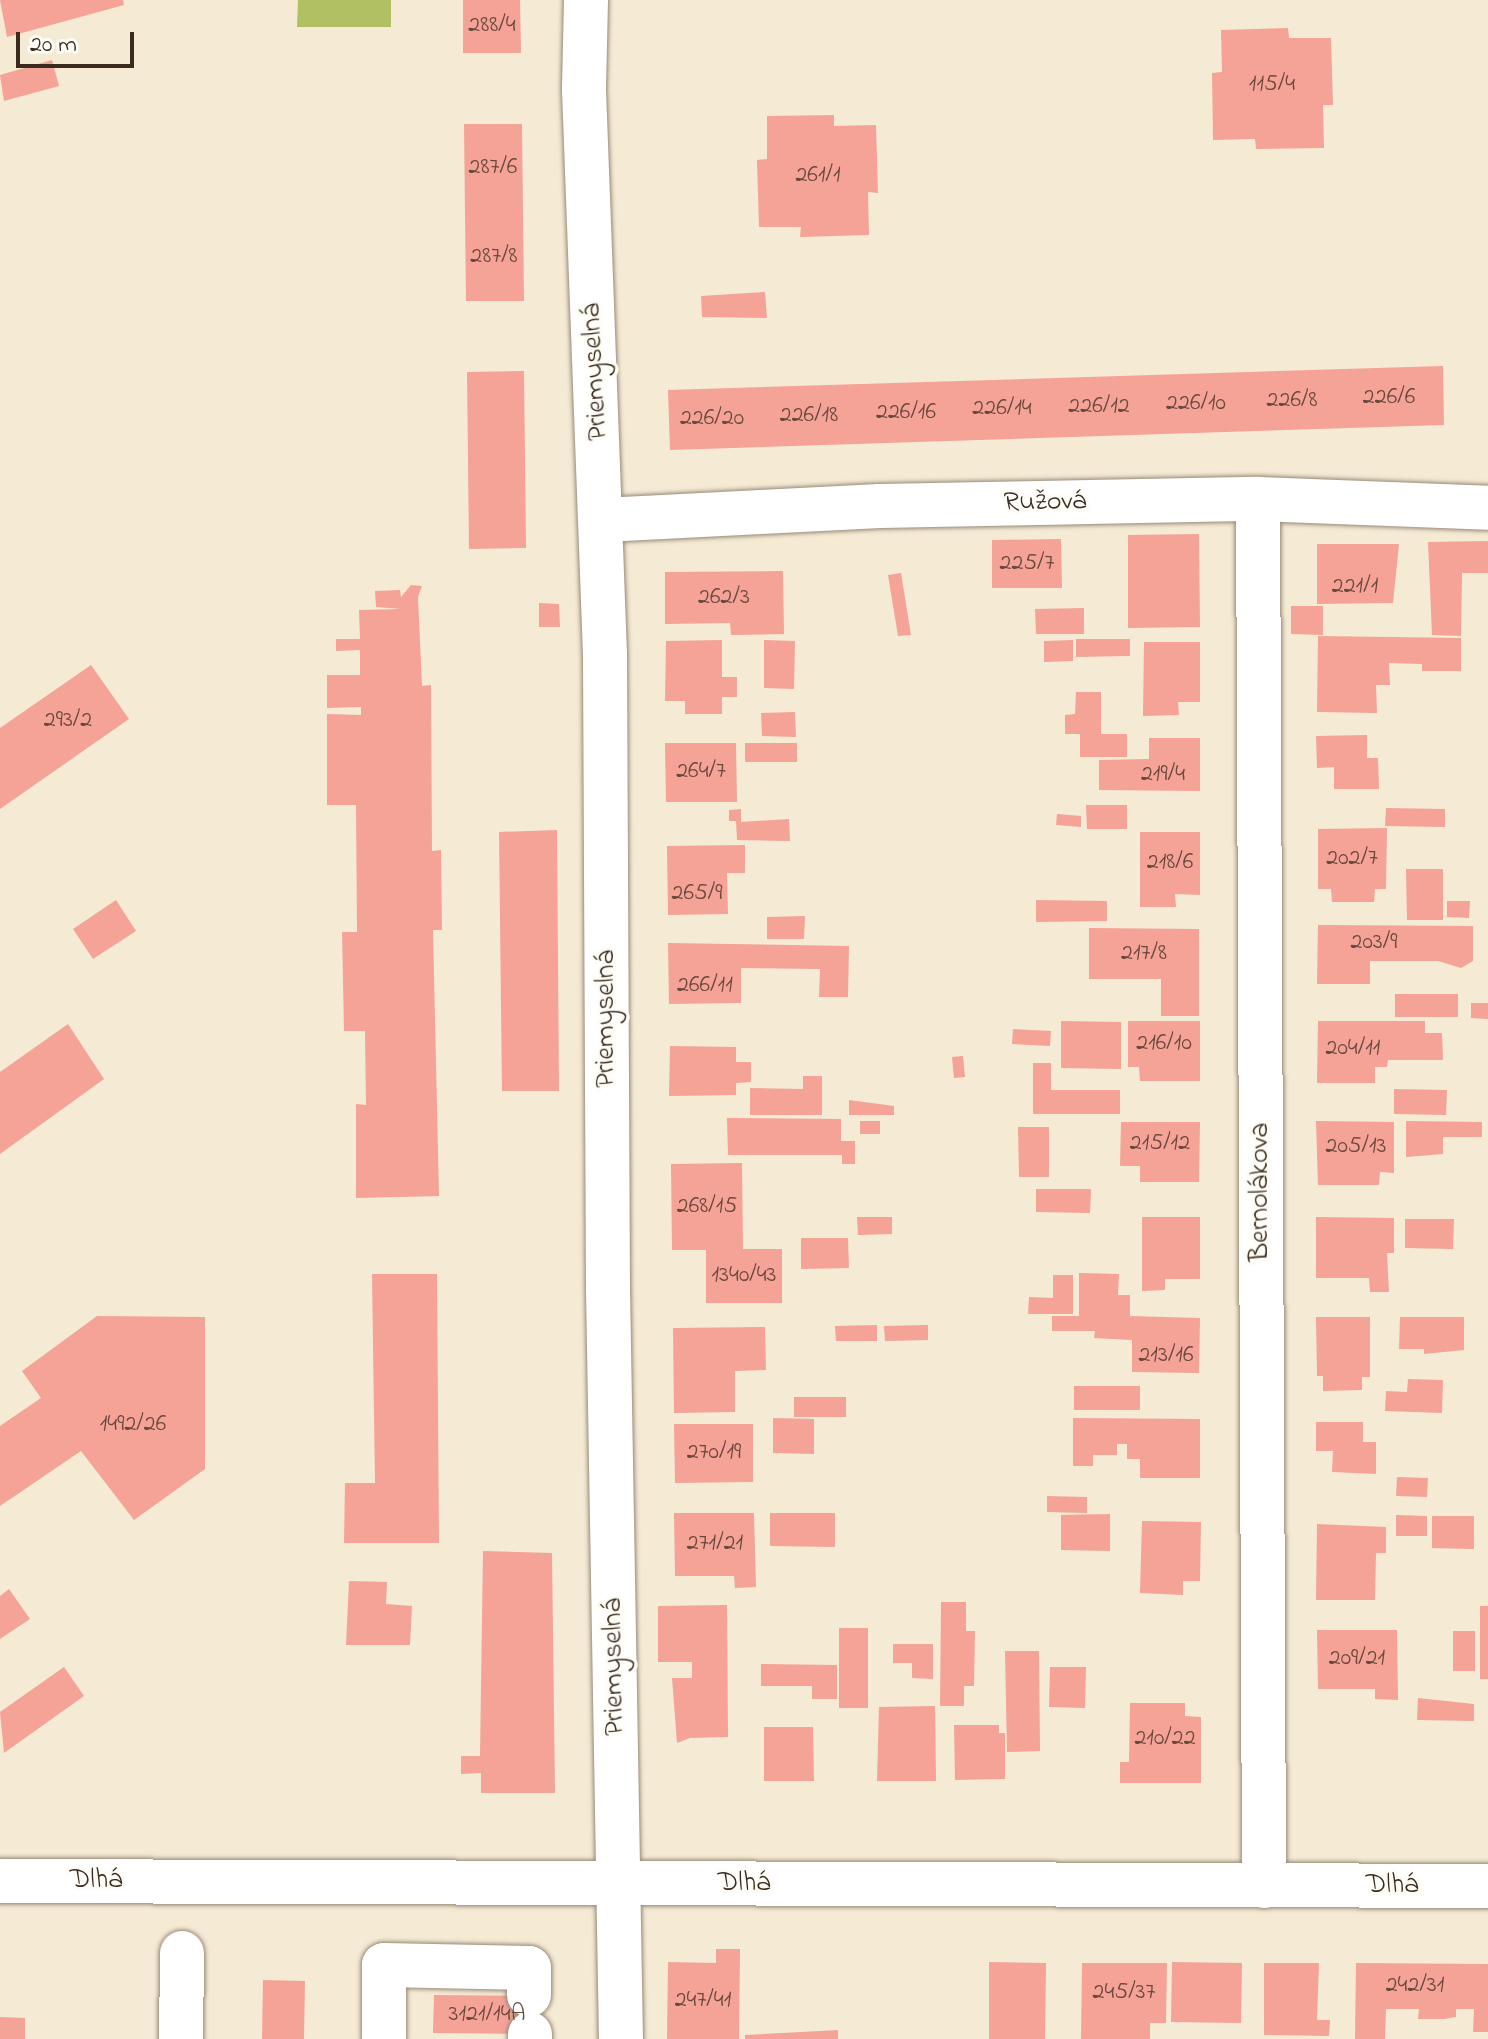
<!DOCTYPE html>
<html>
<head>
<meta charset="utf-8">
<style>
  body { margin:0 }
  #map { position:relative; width:1488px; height:2039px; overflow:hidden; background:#f5ead4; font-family:"Indie Flower",sans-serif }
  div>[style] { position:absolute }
  .green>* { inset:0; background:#b0c063 }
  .building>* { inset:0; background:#f5a297 }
  .roads { filter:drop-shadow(0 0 2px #988a79) drop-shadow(0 0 2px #988a79) }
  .minor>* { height:44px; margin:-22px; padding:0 22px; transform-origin:22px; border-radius:22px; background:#fff }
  span { translate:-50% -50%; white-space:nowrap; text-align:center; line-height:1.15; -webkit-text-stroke:7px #fdfcf7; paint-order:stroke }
  .number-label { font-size:24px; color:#6a483c }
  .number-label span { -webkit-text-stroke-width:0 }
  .street-label { font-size:28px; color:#3b2a1e }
  .scale { position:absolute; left:16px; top:32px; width:118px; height:36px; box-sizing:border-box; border:4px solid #3b2a1e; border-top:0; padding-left:10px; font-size:24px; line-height:28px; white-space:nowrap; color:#3b2a1e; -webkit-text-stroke:6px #fdfcf7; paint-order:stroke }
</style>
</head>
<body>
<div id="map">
  <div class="green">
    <div style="clip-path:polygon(298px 0,391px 0,391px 27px,297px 27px)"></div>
  </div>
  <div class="building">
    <div style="clip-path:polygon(0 0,123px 0,124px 5px,7px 37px)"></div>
    <div style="clip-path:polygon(463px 0,520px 0,521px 53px,463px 53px)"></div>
    <div style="clip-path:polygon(1288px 28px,1289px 38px,1331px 38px,1333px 105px,1323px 105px,1324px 148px,1256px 149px,1255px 139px,1213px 140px,1212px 73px,1222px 72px,1221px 30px)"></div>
    <div style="clip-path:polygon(52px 60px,59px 86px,4px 101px,0 75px)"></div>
    <div style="clip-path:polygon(834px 115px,834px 126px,876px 125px,878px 193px,868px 192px,869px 235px,800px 237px,801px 227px,759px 227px,757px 160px,767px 159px,767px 116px)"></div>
    <div style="clip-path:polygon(464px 124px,522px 124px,524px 301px,466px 301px)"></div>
    <div style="clip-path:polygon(765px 292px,767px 318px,702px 317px,701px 296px)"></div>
    <div style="clip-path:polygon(1443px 366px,1444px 425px,670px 450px,668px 390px)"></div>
    <div style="clip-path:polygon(524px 371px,526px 548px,469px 549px,467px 372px)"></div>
    <div style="clip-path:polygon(1199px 534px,1200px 627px,1128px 628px,1128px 535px)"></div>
    <div style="clip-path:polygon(1061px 539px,1062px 588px,992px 588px,992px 540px)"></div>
    <div style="clip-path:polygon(1488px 541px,1488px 573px,1462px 573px,1461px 636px,1432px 635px,1428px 542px)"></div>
    <div style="clip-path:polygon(1317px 544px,1399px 544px,1393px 603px,1317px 604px)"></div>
    <div style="clip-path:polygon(783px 571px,784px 634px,731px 635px,730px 623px,665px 624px,665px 572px)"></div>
    <div style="clip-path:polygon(901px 573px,911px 635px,898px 636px,888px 575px)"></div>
    <div style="clip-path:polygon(411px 585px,422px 586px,418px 597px,422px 686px,431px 685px,432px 851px,441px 850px,442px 930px,433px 930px,439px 1196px,356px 1198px,356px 1104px,366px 1105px,365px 1031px,344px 1031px,342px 932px,357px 932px,356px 805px,327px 805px,327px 714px,361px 715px,361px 707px,327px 708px,327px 675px,360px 675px,360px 650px,336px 651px,336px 639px,360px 639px,359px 610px,401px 609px,376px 607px,375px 591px,400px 590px,401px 597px)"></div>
    <div style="clip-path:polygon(539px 603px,559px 604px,560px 627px,539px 627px)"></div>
    <div style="clip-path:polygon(1291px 606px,1323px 606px,1323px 635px,1291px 634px)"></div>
    <div style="clip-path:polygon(1084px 608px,1084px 634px,1036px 634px,1035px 609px)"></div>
    <div style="clip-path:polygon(1318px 636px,1461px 638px,1461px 671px,1422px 671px,1422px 664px,1389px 663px,1390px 685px,1376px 685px,1377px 713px,1317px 712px)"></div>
    <div style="clip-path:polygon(1076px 639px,1130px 639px,1130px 656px,1076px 657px)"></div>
    <div style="clip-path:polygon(722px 640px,722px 677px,737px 677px,737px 697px,722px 697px,722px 714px,685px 714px,685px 701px,665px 701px,666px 641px)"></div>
    <div style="clip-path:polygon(764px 640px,795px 641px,794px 689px,764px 688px)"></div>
    <div style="clip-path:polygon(1073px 640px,1073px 661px,1044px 662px,1044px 641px)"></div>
    <div style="clip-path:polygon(1144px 642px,1200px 642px,1200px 702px,1178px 702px,1179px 715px,1143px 716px)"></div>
    <div style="clip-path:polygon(91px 665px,129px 719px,0 809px,0 728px)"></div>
    <div style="clip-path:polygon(1076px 692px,1101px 692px,1101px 734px,1127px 734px,1127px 757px,1080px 757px,1080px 734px,1065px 734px,1065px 715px,1075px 714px)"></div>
    <div style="clip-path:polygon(795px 712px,796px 737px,762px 736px,761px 713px)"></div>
    <div style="clip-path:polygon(1367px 735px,1367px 758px,1378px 758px,1379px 789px,1334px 789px,1334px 767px,1317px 768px,1316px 736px)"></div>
    <div style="clip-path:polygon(1149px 738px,1200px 738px,1200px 791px,1099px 790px,1099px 760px,1149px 759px)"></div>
    <div style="clip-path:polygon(665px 743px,736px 743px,737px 802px,666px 802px)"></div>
    <div style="clip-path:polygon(745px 743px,797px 743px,797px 762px,745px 762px)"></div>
    <div style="clip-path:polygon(1086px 805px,1127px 805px,1127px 829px,1087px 829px)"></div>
    <div style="clip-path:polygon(1386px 808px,1445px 809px,1445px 827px,1385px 826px)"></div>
    <div style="clip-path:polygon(741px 809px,741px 822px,789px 819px,790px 841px,737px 840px,736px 821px,729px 821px,729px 810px)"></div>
    <div style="clip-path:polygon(1057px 814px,1081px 816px,1081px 827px,1056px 825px)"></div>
    <div style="clip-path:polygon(1387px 828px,1386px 889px,1375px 889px,1374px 902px,1332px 902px,1331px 889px,1318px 889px,1318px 829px)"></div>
    <div style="clip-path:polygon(557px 830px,559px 1091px,502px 1091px,499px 832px)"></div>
    <div style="clip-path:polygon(1140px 832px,1200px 832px,1200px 895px,1175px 894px,1176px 907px,1140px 907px)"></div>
    <div style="clip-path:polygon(745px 845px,745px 873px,727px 873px,728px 914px,668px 915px,667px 846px)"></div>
    <div style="clip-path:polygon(1406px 869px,1443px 869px,1443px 920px,1407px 920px)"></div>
    <div style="clip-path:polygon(116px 900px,136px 931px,93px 959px,73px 929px)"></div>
    <div style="clip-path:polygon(1036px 900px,1107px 901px,1107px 921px,1036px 922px)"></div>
    <div style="clip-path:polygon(1447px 901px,1470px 901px,1469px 918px,1447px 917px)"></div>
    <div style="clip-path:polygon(805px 916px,804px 939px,767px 939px,767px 917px)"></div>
    <div style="clip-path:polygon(1318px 925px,1473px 926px,1473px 961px,1461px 968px,1438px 961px,1370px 961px,1370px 984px,1317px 984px)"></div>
    <div style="clip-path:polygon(1089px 928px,1199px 929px,1199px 1016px,1161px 1016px,1161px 979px,1089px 979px)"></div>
    <div style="clip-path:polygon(668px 943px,849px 946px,848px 997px,819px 997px,820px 969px,741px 968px,741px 1003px,669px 1004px)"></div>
    <div style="clip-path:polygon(1395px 994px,1458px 994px,1458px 1017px,1395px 1017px)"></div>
    <div style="clip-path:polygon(1471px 1003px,1488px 1003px,1488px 1019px,1471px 1018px)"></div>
    <div style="clip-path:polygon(1061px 1021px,1121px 1022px,1121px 1069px,1061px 1068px)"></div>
    <div style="clip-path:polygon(1128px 1021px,1200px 1021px,1200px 1081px,1140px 1081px,1139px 1067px,1128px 1067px)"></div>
    <div style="clip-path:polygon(1318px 1021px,1425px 1021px,1425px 1033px,1442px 1033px,1443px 1060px,1388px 1060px,1387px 1067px,1375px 1067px,1375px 1083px,1317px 1083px)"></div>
    <div style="clip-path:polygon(68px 1024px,104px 1079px,0 1154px,0 1072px)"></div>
    <div style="clip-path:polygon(1013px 1029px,1051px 1031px,1050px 1046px,1012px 1044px)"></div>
    <div style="clip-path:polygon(670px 1046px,736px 1047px,736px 1062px,751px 1062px,751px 1082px,736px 1083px,736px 1095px,669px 1096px)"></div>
    <div style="clip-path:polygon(963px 1056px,965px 1077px,954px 1078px,952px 1057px)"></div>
    <div style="clip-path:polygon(1033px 1063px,1051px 1063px,1051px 1090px,1120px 1090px,1120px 1114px,1033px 1114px)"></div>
    <div style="clip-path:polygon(803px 1076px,822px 1076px,822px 1115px,750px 1115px,750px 1088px,803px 1089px)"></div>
    <div style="clip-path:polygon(1394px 1089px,1447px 1090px,1446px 1115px,1394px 1114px)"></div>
    <div style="clip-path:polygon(849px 1100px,894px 1106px,894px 1115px,849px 1115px)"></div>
    <div style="clip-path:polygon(727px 1118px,841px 1119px,841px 1141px,855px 1141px,855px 1164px,842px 1164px,842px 1155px,728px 1155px)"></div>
    <div style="clip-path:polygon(860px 1121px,880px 1121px,880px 1134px,860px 1134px)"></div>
    <div style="clip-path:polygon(1316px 1121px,1394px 1122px,1394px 1173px,1380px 1172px,1379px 1185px,1318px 1185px)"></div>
    <div style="clip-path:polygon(1406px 1121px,1482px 1122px,1482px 1137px,1443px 1137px,1443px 1154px,1406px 1157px)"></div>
    <div style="clip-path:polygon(1121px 1122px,1200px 1122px,1199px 1182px,1140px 1182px,1140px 1166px,1120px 1166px)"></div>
    <div style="clip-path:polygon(1018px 1127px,1049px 1127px,1049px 1177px,1019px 1177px)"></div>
    <div style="clip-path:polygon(742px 1163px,743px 1249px,782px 1249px,782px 1303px,706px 1303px,706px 1250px,672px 1250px,671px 1164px)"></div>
    <div style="clip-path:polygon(1036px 1189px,1091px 1189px,1090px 1213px,1036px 1212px)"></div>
    <div style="clip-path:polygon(857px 1217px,892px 1217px,892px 1234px,858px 1235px)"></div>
    <div style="clip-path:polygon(1142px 1217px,1200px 1217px,1200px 1279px,1165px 1279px,1165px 1290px,1142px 1291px)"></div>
    <div style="clip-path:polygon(1316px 1217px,1394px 1218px,1394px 1253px,1387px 1253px,1389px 1292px,1370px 1292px,1369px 1278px,1316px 1278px)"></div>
    <div style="clip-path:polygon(1405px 1219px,1454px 1219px,1453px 1249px,1405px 1248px)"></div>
    <div style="clip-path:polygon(801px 1238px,848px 1238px,849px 1268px,801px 1269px)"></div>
    <div style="clip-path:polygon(1079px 1273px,1119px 1274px,1118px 1295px,1130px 1295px,1130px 1316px,1200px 1318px,1199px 1373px,1132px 1372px,1132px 1340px,1094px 1338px,1095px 1331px,1052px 1331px,1052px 1316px,1079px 1316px)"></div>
    <div style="clip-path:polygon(372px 1274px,437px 1274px,439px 1543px,344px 1543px,345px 1483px,375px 1483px)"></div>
    <div style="clip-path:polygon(1053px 1275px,1073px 1275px,1073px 1314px,1028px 1314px,1029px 1297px,1053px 1298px)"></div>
    <div style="clip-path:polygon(97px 1316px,205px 1317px,205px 1469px,134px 1520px,81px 1451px,0 1506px,0 1426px,41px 1398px,22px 1371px)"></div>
    <div style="clip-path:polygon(1316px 1317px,1370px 1317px,1370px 1377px,1362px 1377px,1362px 1390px,1323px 1391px,1323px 1376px,1317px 1376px)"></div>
    <div style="clip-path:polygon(1400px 1317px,1464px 1317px,1464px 1350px,1424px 1354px,1424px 1349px,1399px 1349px)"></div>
    <div style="clip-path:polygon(877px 1325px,877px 1341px,836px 1341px,835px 1326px)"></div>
    <div style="clip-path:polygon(928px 1325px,928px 1340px,885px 1341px,884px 1326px)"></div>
    <div style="clip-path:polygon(765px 1327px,766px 1370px,735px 1371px,735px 1412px,674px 1413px,673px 1328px)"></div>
    <div style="clip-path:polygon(1408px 1379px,1443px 1380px,1442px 1413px,1385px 1411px,1386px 1391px,1407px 1392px)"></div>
    <div style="clip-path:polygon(1074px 1386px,1140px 1386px,1140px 1410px,1074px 1410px)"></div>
    <div style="clip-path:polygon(794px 1397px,846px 1397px,846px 1417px,794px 1417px)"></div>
    <div style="clip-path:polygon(773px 1418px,814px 1419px,814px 1454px,773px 1453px)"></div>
    <div style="clip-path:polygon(1073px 1418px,1200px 1419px,1200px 1478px,1140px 1478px,1140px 1459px,1127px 1459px,1127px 1444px,1117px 1444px,1117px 1455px,1093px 1455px,1093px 1466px,1073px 1466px)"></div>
    <div style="clip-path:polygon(1316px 1422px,1363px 1422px,1363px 1442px,1376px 1442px,1376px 1474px,1332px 1472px,1333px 1451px,1316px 1451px)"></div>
    <div style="clip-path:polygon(674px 1424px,753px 1424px,753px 1482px,675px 1483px)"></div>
    <div style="clip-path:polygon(1397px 1477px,1428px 1478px,1427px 1497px,1396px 1496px)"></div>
    <div style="clip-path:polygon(1047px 1496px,1087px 1497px,1087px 1513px,1047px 1512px)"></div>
    <div style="clip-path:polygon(674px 1513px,754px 1513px,756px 1587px,735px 1588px,734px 1576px,675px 1576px)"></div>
    <div style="clip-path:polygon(770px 1513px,835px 1513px,835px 1547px,770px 1546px)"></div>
    <div style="clip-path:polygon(1110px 1514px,1110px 1551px,1061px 1550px,1061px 1515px)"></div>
    <div style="clip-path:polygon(1396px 1515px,1427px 1516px,1427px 1536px,1396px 1536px)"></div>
    <div style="clip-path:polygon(1432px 1516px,1474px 1516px,1474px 1549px,1432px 1548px)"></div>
    <div style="clip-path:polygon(1142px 1521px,1201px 1522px,1200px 1581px,1183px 1581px,1183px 1595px,1140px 1593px)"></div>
    <div style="clip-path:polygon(1317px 1524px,1386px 1527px,1386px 1553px,1376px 1553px,1375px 1600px,1316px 1600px)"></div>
    <div style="clip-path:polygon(483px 1551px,552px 1553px,555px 1793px,481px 1793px,481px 1773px,461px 1774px,461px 1756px,480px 1756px)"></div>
    <div style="clip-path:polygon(349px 1581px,387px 1582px,386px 1604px,412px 1606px,410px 1645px,346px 1645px)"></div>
    <div style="clip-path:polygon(9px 1589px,30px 1619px,0 1639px,0 1596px)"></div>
    <div style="clip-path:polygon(941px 1602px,966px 1602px,966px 1631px,975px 1631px,974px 1686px,964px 1686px,964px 1706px,940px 1706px)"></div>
    <div style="clip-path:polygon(727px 1605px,728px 1737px,690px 1738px,677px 1743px,672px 1678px,692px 1678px,692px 1662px,658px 1662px,658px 1606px)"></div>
    <div style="clip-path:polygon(1480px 1606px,1488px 1606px,1488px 1679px,1480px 1679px)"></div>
    <div style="clip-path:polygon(839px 1628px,868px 1628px,868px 1708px,839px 1708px)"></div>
    <div style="clip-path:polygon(1317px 1630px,1397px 1630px,1398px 1700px,1375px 1699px,1375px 1689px,1318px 1689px)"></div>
    <div style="clip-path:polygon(1453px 1631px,1475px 1631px,1475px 1671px,1453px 1671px)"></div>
    <div style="clip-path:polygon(893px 1644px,933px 1644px,933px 1679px,912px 1678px,912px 1663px,893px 1663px)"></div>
    <div style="clip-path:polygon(1005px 1651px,1039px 1651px,1040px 1751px,1007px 1752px)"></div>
    <div style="clip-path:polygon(761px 1664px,837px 1665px,837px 1699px,812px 1699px,812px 1686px,761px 1686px)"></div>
    <div style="clip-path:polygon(64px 1667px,84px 1696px,4px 1753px,0 1712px)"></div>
    <div style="clip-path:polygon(1050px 1667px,1086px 1667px,1085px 1708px,1049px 1707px)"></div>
    <div style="clip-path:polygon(1418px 1698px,1474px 1704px,1474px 1721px,1417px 1720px)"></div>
    <div style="clip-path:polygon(1130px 1703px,1185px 1703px,1185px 1716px,1201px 1717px,1201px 1783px,1120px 1783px,1120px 1762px,1129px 1762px)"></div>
    <div style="clip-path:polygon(935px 1706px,936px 1781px,877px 1781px,879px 1707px)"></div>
    <div style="clip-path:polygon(954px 1725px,999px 1725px,999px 1733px,1005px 1733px,1005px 1779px,955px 1780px)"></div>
    <div style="clip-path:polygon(764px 1727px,813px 1727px,814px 1781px,764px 1781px)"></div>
    <div style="clip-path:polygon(716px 1949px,740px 1949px,739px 2039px,667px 2039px,668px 1962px,716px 1963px)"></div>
    <div style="clip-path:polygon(989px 1962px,1046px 1963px,1045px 2039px,989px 2039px)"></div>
    <div style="clip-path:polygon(1172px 1962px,1242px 1963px,1241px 2023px,1171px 2022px)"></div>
    <div style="clip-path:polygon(1082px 1963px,1167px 1963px,1166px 2023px,1150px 2023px,1150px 2039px,1081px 2039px)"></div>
    <div style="clip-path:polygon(1264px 1963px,1319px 1963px,1317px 2020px,1330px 2020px,1329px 2036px,1264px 2035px)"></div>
    <div style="clip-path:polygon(1356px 1963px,1488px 1964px,1488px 2032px,1473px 2032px,1474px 2009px,1456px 2009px,1456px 2017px,1444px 2019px,1418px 2019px,1419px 2009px,1386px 2009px,1385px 2039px,1355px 2039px)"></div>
    <div style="clip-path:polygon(263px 1980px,305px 1981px,304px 2039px,262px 2039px)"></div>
    <div style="clip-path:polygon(434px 1995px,541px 1996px,541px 2034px,433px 2033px)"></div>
    <div style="clip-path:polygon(0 2017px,25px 2018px,25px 2039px,0 2039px)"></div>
    <div style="clip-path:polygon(838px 2030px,838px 2039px,745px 2039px,745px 2035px)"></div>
  </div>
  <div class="roads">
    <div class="minor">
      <div style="left:586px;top:0;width:90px;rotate:91.3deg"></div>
      <div style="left:584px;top:90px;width:565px;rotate:87.87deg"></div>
      <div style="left:605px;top:655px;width:634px;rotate:89.73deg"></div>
      <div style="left:608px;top:1289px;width:750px;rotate:89.01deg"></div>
      <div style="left:1258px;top:499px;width:1387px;rotate:89.75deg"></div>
      <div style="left:603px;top:520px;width:277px;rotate:-2.9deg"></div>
      <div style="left:880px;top:506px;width:378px;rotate:-1.1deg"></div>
      <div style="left:1258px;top:499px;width:230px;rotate:2.2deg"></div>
      <div style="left:0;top:1881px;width:1488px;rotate:0.19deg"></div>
      <div style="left:530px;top:2034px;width:5px;rotate:90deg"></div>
      <div style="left:181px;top:2039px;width:86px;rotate:-89.3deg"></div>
      <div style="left:384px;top:2039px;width:74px;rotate:-90deg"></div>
      <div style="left:384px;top:1965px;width:145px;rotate:1.2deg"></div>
      <div style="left:529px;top:1968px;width:27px;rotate:90deg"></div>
    </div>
  </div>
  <div class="number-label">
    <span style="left:492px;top:26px">288/4</span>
    <span style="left:1272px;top:85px">115/4</span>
    <span style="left:493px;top:168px">287/6</span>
    <span style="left:818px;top:176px">261/1</span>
    <span style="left:494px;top:257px">287/8</span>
    <span style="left:1389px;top:398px">226/6</span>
    <span style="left:1292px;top:401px">226/8</span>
    <span style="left:1196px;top:404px">226/10</span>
    <span style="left:1099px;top:407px">226/12</span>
    <span style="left:1002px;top:409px">226/14</span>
    <span style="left:906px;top:413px">226/16</span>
    <span style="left:809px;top:416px">226/18</span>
    <span style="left:712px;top:419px">226/20</span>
    <span style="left:1027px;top:564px">225/7</span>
    <span style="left:1355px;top:587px">221/1</span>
    <span style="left:724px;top:598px">262/3</span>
    <span style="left:68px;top:721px">293/2</span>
    <span style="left:701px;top:772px">264/7</span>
    <span style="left:1163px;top:775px">219/4</span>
    <span style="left:1352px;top:859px">202/7</span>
    <span style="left:1170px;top:863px">218/6</span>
    <span style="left:697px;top:894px">265/9</span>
    <span style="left:1374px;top:943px">203/9</span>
    <span style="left:1144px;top:954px">217/8</span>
    <span style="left:705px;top:986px">266/11</span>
    <span style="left:1164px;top:1044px">216/10</span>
    <span style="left:1353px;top:1049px">204/11</span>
    <span style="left:1160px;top:1144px">215/12</span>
    <span style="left:1356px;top:1147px">205/13</span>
    <span style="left:707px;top:1207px">268/15</span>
    <span style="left:744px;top:1276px">1340/43</span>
    <span style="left:1166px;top:1356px">213/16</span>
    <span style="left:133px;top:1425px">1492/26</span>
    <span style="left:714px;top:1453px">270/19</span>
    <span style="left:715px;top:1544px">271/21</span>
    <span style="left:1357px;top:1659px">209/21</span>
    <span style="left:1165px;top:1739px">210/22</span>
    <span style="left:1415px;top:1986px">242/31</span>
    <span style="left:1124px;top:1993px">245/37</span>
    <span style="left:703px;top:2001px">247/41</span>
    <span style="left:487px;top:2015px">3121/14A</span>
  </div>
  <div class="street-label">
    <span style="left:596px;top:372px;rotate:-93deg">Priemyselná</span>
    <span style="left:1045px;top:503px;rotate:-1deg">Ružová</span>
    <span style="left:607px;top:1019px;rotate:-90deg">Priemyselná</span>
    <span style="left:1261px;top:1192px;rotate:-90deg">Bernolákova</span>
    <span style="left:615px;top:1667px;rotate:-91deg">Priemyselná</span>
    <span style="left:96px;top:1881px">Dlhá</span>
    <span style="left:744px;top:1884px">Dlhá</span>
    <span style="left:1392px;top:1886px">Dlhá</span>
  </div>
  <div class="scale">20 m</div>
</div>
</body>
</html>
